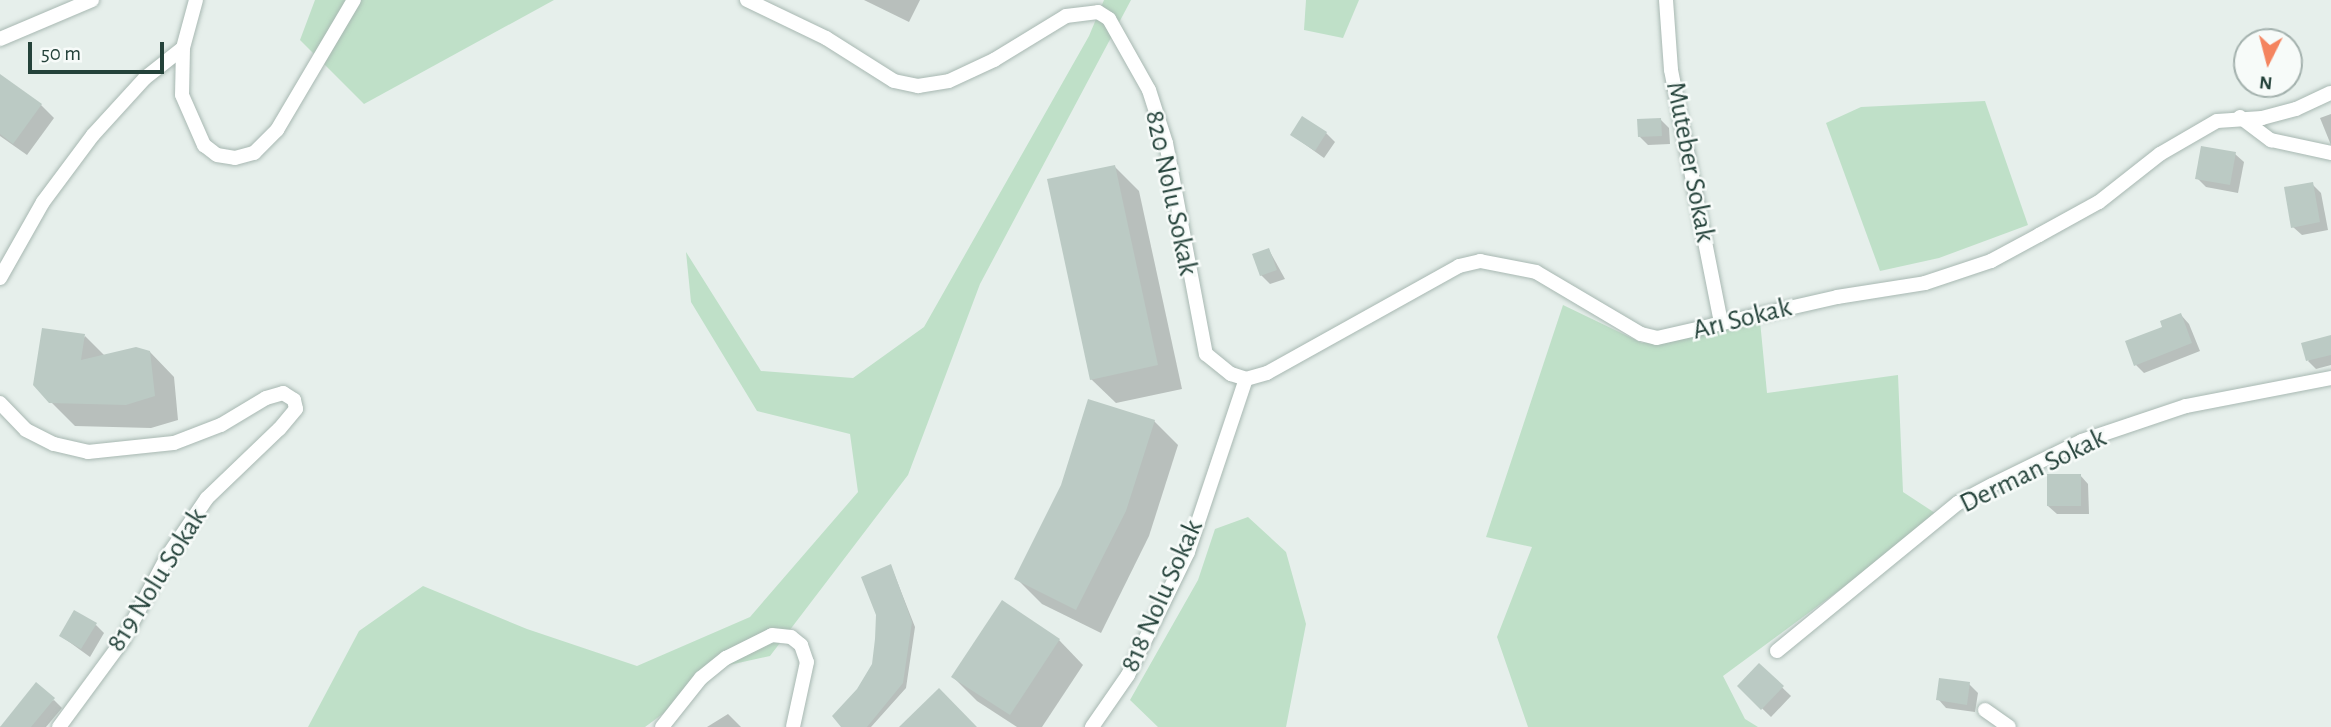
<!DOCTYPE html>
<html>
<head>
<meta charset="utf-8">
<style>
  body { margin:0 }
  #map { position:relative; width:2331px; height:727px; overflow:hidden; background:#e6efeb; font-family:"Alegreya Sans",sans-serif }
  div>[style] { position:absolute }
  .green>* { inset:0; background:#bfe0c8 }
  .shadow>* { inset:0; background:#0003 }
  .building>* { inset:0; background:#bbcac4 }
  .roads { filter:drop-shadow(0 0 2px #a8b8b2) drop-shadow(0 0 2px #a8b8b2) }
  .street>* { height:14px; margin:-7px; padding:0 7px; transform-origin:7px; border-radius:7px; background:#fff }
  span { translate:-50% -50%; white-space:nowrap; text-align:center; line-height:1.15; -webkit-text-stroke:5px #f7fbf9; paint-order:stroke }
  .street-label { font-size:28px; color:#24423a }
  .north { position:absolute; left:2233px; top:28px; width:70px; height:70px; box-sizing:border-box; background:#f7fbf9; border:2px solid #a3b1ad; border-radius:50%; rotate:186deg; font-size:19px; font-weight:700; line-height:28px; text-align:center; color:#24423a }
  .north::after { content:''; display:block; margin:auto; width:24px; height:32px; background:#f4845f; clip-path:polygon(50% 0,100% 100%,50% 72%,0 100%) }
  .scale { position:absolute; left:28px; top:42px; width:136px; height:32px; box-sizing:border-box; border:4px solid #24423a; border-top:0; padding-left:9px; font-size:21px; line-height:24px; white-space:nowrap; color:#24423a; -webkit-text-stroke:5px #f7fbf9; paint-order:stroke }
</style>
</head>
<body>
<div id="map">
  <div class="green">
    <div style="clip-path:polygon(315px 0,554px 0,364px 104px,300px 40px)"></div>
    <div style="clip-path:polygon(1104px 0,1131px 0,980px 284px,908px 475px,770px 656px,729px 665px,645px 727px,308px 727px,359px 631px,423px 586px,527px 629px,637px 666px,750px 617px,858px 492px,850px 434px,757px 411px,691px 302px,686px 252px,761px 371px,853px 378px,924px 327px,1089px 36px)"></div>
    <div style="clip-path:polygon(1306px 0,1359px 0,1343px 38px,1304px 30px)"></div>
    <div style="clip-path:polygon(1985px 101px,2028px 225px,1939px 258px,1880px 271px,1826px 123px,1861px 107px)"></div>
    <div style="clip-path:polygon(1563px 305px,1642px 343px,1760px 321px,1767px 393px,1898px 375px,1903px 492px,1935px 513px,1868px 569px,1723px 676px,1745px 719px,1758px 727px,1528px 727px,1497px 637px,1532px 547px,1486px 537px)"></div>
    <div style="clip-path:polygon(1248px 517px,1286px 552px,1306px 624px,1286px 727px,1158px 727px,1130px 700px,1198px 580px,1215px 529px)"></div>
  </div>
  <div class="shadow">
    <div style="clip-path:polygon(864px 0,920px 0,909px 22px)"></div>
    <div style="clip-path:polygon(0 83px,41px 105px,54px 118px,27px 155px,0 136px)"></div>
    <div style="clip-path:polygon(2331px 114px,2331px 145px,2320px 118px)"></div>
    <div style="clip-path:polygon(1660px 119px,1669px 128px,1670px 144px,1648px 145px,1639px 136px)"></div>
    <div style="clip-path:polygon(1326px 133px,1335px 142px,1324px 158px,1292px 135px)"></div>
    <div style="clip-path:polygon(2235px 154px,2244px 162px,2238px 193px,2206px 187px,2197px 178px)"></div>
    <div style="clip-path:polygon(1115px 167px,1139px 191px,1182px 389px,1116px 403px,1091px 379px)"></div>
    <div style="clip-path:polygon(2312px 184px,2321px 193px,2328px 230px,2302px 235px,2293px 227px)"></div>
    <div style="clip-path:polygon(1269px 250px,1285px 279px,1270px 284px,1261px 275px)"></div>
    <div style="clip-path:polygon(2181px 315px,2189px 324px,2200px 351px,2144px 373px,2136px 365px,2165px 328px)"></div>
    <div style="clip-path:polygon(85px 336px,105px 356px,150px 352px,174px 377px,178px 420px,151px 428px,75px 426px,50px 401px)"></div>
    <div style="clip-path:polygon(2331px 337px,2331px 365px,2316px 369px,2308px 361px)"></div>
    <div style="clip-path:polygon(1154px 421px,1178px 445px,1149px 536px,1101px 633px,1042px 604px,1018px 580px)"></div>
    <div style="clip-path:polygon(2080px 475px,2088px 484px,2089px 514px,2057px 514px,2048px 506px)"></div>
    <div style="clip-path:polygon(891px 566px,915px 627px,906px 688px,871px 727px,844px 727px,874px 665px)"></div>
    <div style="clip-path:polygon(1002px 603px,1059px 640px,1083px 665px,1042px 727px,1017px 727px,977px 701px,953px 677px)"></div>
    <div style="clip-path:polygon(96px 625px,104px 633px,90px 657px,61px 636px)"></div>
    <div style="clip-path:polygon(1759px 665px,1791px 696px,1771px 717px,1739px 686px)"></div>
    <div style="clip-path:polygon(1969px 684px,1978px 693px,1975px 712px,1946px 708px,1938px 699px)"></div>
    <div style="clip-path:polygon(54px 700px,62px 708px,46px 727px,0 727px)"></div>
    <div style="clip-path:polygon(728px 714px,741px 727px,707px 727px)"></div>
  </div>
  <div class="building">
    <div style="clip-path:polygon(0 74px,42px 104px,13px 144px,0 134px)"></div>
    <div style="clip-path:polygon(1302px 116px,1327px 132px,1315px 151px,1290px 135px)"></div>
    <div style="clip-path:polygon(1661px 118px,1662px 136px,1638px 137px,1637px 119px)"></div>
    <div style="clip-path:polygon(2201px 146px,2236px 152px,2230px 185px,2195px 179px)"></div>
    <div style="clip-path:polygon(1115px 165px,1158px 365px,1090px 380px,1047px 179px)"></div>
    <div style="clip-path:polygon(2313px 182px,2320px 222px,2291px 228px,2284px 187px)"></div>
    <div style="clip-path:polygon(1269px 248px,1277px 270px,1260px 276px,1252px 254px)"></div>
    <div style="clip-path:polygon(2181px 313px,2192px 343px,2134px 366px,2125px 341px,2162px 327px,2160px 321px)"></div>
    <div style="clip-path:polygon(42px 328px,85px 334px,81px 360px,136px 347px,150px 351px,155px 396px,126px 405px,49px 403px,33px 385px)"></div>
    <div style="clip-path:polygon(2331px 335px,2331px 355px,2306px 361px,2301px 343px)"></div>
    <div style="clip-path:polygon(1088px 399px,1155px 420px,1126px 511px,1076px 610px,1014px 579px,1061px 485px)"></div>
    <div style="clip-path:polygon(2047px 474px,2081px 474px,2081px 506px,2047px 506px)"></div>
    <div style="clip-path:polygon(891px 564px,912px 622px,903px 683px,867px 727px,841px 727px,832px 716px,857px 689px,872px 664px,875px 639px,876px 615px,861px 577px)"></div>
    <div style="clip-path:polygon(1002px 600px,1060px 639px,1010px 715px,951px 677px)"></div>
    <div style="clip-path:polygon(74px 610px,97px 623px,81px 649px,59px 636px)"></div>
    <div style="clip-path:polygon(1759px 663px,1784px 686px,1761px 710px,1737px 686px)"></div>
    <div style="clip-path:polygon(1939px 678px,1970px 682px,1967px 705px,1936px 700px)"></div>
    <div style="clip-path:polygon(36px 682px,55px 698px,31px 727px,0 727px)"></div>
    <div style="clip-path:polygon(939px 688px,977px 727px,899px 727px)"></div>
  </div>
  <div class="roads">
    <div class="street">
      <div style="left:196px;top:0;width:50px;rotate:105.2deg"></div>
      <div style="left:183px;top:48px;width:47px;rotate:91.2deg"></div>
      <div style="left:182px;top:95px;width:55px;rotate:66.3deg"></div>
      <div style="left:204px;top:145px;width:16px;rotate:38deg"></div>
      <div style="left:217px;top:155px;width:18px;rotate:9deg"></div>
      <div style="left:235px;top:158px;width:20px;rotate:-15deg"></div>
      <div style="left:254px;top:153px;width:33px;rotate:-45deg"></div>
      <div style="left:277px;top:130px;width:151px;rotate:-59.4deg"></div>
      <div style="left:747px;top:0;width:88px;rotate:25.7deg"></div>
      <div style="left:826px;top:38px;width:80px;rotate:32.3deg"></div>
      <div style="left:894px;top:81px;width:25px;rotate:12deg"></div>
      <div style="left:918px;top:86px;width:31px;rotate:-9deg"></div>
      <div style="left:949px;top:81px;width:50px;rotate:-25deg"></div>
      <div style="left:994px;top:60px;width:84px;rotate:-31.4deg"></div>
      <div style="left:1066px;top:16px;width:32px;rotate:-7deg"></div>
      <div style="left:1098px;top:12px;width:13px;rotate:32deg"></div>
      <div style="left:1109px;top:19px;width:81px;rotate:60.6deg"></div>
      <div style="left:1149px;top:90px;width:56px;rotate:72.2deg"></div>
      <div style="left:1166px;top:143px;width:215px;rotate:79.3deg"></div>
      <div style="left:1206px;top:354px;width:32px;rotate:39deg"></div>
      <div style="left:1231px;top:374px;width:16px;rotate:18deg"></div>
      <div style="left:1666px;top:0;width:70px;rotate:85.9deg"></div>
      <div style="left:1671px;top:70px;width:258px;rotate:78.8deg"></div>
      <div style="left:0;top:39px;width:100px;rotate:-23deg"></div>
      <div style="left:2240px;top:117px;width:39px;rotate:37deg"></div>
      <div style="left:2271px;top:140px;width:61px;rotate:12.2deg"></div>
      <div style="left:0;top:278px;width:87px;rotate:-60.5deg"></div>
      <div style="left:43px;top:202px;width:84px;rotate:-53.3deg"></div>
      <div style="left:93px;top:135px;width:77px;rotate:-47.6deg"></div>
      <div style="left:145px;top:78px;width:48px;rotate:-38.3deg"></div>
      <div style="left:1246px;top:379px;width:22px;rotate:-16deg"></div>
      <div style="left:1267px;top:373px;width:220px;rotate:-29.1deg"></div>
      <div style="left:1459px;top:266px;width:22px;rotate:-13deg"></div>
      <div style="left:1480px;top:261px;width:57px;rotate:11.1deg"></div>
      <div style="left:1536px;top:272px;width:122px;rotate:30.6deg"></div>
      <div style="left:1641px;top:334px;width:16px;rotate:14deg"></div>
      <div style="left:1657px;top:338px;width:185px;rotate:-12.8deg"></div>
      <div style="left:1837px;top:297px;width:89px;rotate:-9deg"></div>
      <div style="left:1925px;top:283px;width:70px;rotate:-18.4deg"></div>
      <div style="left:1991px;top:261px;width:55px;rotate:-28.4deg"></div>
      <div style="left:2039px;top:235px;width:68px;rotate:-28.8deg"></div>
      <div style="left:2099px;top:202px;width:78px;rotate:-38.2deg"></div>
      <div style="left:2160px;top:154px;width:66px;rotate:-30.1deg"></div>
      <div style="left:2217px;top:121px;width:45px;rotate:-3.8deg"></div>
      <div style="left:2262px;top:118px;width:35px;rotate:-15deg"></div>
      <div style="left:2296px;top:109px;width:38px;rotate:-25deg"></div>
      <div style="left:0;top:403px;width:37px;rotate:46deg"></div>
      <div style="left:26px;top:430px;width:31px;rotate:27deg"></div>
      <div style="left:54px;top:444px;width:35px;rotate:13deg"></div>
      <div style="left:88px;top:452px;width:86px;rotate:-6deg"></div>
      <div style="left:174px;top:443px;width:50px;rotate:-21deg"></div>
      <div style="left:221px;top:425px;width:52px;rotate:-31deg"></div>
      <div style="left:266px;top:398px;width:18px;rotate:-16deg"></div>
      <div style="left:283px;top:393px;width:13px;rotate:32deg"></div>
      <div style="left:294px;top:400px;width:9px;rotate:77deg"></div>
      <div style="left:296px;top:409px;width:26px;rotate:130deg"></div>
      <div style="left:279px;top:429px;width:100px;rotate:136.2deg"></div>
      <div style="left:207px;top:498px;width:71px;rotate:124.1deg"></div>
      <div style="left:167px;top:557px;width:94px;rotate:117.9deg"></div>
      <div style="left:123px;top:640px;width:108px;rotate:126.3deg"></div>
      <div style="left:1777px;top:651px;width:234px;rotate:-39.3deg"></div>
      <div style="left:1958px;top:503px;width:38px;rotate:-28deg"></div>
      <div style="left:1992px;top:485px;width:100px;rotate:-26.1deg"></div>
      <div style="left:2082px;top:441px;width:110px;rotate:-18.6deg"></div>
      <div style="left:2186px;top:406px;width:148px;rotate:-10.9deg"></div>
      <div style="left:1985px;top:710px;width:29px;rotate:35deg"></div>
      <div style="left:662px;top:727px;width:63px;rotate:-51.5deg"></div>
      <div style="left:701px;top:678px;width:32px;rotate:-39deg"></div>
      <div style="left:726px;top:658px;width:51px;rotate:-26.6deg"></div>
      <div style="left:772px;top:635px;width:19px;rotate:6deg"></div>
      <div style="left:791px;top:637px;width:13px;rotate:39deg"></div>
      <div style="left:801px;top:645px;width:18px;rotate:71deg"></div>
      <div style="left:807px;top:662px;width:66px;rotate:102.2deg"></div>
      <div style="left:1092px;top:727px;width:63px;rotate:-55.3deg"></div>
      <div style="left:1128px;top:675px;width:137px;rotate:-64deg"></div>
      <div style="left:1188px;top:552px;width:182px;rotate:-71.5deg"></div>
    </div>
  </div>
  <div class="street-label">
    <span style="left:1690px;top:162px;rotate:79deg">Muteber Sokak</span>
    <span style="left:1171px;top:193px;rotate:78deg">820 Nolu Sokak</span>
    <span style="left:1742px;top:319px;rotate:-14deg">Arı Sokak</span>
    <span style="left:2033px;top:471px;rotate:-26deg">Derman Sokak</span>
    <span style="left:157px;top:580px;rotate:-58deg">819 Nolu Sokak</span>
    <span style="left:1162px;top:596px;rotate:-66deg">818 Nolu Sokak</span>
  </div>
  <div class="north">N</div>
  <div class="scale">50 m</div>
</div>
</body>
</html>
